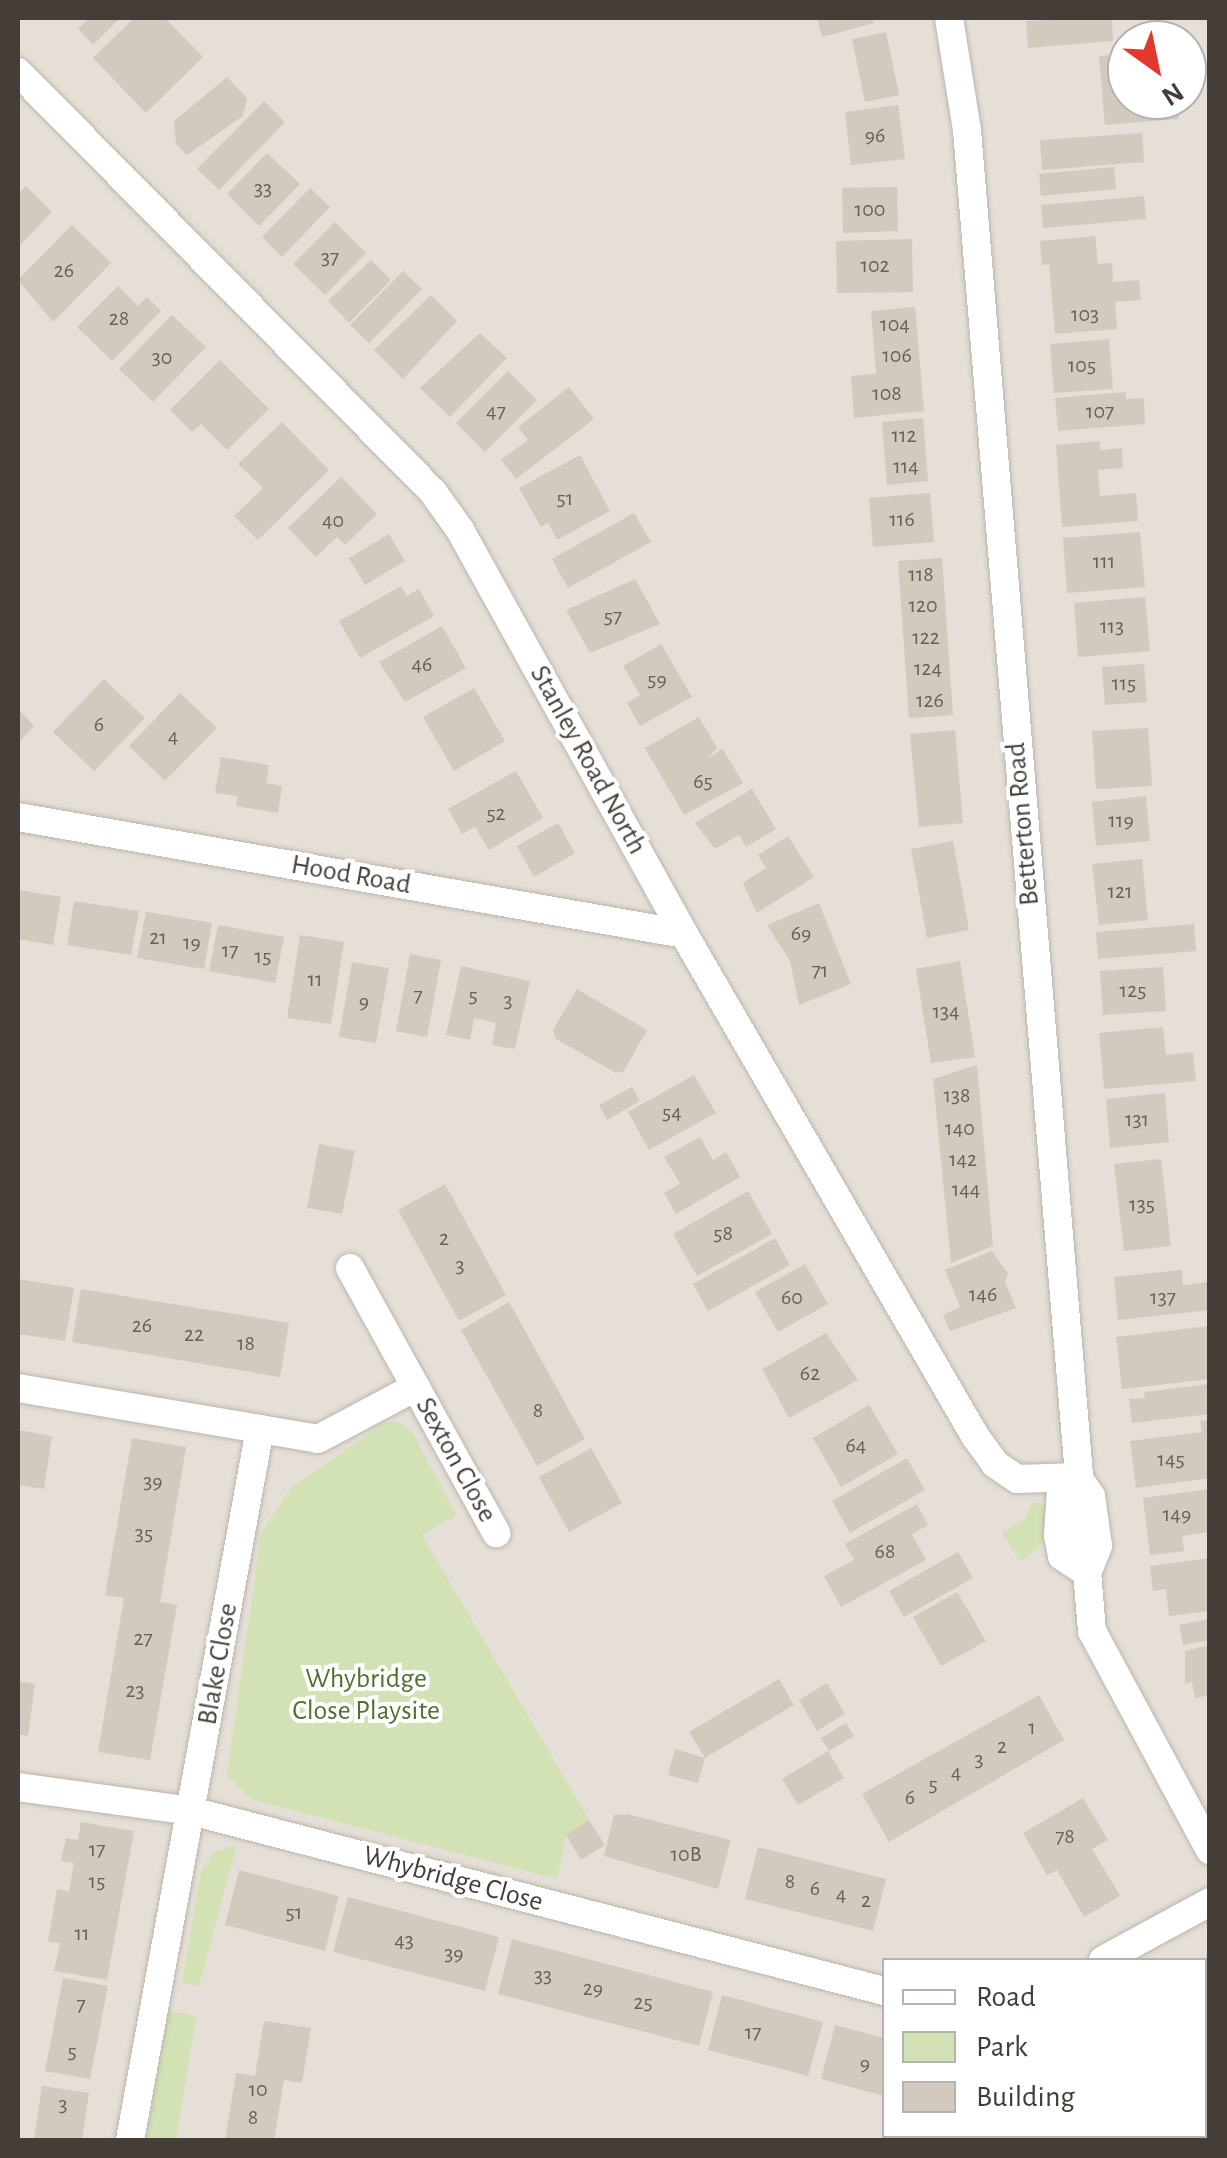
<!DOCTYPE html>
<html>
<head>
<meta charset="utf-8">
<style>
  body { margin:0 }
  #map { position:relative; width:1227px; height:2158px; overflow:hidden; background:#f2eee8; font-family:"Alegreya Sans",sans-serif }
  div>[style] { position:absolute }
  .residential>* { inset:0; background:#e5dfd7 }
  .green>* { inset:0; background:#d2e2b5 }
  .building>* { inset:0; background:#d2c9bf }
  .roads { filter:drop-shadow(0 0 2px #bcb5ac) drop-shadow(0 0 2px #bcb5ac) }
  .street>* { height:28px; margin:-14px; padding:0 14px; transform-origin:14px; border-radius:14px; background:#fff }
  span { translate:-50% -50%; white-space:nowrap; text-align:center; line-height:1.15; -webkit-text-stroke:8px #fff; paint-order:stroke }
  .number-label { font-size:22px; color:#68615a }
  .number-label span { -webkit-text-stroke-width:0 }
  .street-label { font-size:28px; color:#453e38 }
  .park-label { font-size:28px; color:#4f7031 }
  .frame { position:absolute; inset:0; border:20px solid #453e38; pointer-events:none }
  .legend { position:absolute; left:882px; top:1958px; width:325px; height:180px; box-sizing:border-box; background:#fff; border:2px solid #b5b2af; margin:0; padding:12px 18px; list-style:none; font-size:30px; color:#453e38 }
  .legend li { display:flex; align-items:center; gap:20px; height:50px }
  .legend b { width:50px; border:2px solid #b5b2af }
  .north { position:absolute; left:1107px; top:20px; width:100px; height:100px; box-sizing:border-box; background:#fff; border:2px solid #b5b2af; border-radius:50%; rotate:147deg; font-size:28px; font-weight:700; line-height:40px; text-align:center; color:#453e38 }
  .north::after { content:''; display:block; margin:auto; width:35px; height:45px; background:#e2392f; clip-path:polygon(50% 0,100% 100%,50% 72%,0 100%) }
</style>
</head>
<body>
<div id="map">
  <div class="residential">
    <div style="clip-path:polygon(evenodd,18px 18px,1209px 18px,1209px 2140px,18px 2140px,18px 18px,1127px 40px,1187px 40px,1187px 100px,1127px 100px,1127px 40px,18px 18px,884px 1960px,1204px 1960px,1204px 2136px,884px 2136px,884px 1960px)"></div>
  </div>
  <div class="green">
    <div style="clip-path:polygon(398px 1422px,411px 1430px,456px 1515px,422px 1535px,589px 1820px,566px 1835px,557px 1879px,251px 1799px,227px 1775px,261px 1533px,291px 1488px,384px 1423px)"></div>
    <div style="clip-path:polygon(1033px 1502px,1048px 1506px,1049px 1538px,1020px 1562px,1002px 1533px,1024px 1520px)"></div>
    <div style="clip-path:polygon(237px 1844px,199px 1986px,182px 1983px,201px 1871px,213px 1853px)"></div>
    <div style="clip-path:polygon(168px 2011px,196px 2016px,176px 2140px,146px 2140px)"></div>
  </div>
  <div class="building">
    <div style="clip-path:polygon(89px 18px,120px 18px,93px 45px,78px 29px)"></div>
    <div style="clip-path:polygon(134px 18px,165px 18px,203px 57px,146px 113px,93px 58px)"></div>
    <div style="clip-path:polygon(817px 18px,872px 18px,874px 23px,822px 37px)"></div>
    <div style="clip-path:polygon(1112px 18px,1113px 41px,1028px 48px,1026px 21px)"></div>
    <div style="clip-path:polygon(886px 32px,899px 95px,865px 102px,852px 39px)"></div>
    <div style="clip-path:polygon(1127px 54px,1127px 100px,1178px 100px,1179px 119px,1105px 125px,1099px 56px)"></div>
    <div style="clip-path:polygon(227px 77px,247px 98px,243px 116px,187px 155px,176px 144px,174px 121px)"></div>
    <div style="clip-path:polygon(264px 101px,285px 122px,219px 190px,197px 169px)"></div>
    <div style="clip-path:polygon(898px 105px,905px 159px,851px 165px,845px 112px)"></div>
    <div style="clip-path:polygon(1142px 133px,1144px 162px,1042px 170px,1040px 140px)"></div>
    <div style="clip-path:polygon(267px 153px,300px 184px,259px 226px,227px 194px)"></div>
    <div style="clip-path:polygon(1114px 167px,1116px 189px,1041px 196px,1039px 174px)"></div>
    <div style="clip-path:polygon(26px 186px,52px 212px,18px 247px,18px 194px)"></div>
    <div style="clip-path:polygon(897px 187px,898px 231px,843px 233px,842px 188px)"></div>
    <div style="clip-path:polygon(310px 188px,330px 207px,282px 257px,262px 237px)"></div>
    <div style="clip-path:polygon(1144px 196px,1146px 219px,1043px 228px,1041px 205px)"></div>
    <div style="clip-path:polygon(335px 222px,366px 253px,325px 295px,293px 264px)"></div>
    <div style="clip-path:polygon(72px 225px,111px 263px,53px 322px,18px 280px)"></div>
    <div style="clip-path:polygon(1095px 236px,1098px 264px,1112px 263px,1113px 282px,1139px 280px,1141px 300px,1115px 302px,1117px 329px,1055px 334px,1049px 264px,1042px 265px,1040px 241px)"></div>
    <div style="clip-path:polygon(912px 239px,913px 292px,837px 293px,836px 241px)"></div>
    <div style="clip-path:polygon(371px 260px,391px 280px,349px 323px,328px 301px)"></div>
    <div style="clip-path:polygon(403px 271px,422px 289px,369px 343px,350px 325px)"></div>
    <div style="clip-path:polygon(118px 286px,138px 306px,147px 297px,161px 311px,112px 361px,77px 327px)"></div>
    <div style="clip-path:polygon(431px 295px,457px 321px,403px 379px,374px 350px)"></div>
    <div style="clip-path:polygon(915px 307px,924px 411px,854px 418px,851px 376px,876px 374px,871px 311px)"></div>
    <div style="clip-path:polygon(172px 315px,206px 347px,153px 402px,119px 369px)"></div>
    <div style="clip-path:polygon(480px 333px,507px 358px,450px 417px,420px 388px)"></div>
    <div style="clip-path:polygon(1109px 339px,1113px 389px,1054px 393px,1050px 344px)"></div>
    <div style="clip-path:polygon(220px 360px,269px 409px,227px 450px,201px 424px,192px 432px,170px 410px)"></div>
    <div style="clip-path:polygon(508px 371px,537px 400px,485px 452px,456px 423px)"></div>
    <div style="clip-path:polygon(569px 387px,594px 419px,516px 479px,501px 460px,528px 440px,518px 427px)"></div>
    <div style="clip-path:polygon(1126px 392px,1126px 399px,1144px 398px,1145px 424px,1058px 431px,1055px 398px)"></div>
    <div style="clip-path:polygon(923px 418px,928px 481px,887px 485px,882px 422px)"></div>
    <div style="clip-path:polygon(282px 422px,329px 470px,258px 540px,234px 516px,263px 488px,238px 464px)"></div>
    <div style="clip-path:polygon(1100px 441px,1100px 450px,1122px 448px,1123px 468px,1098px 470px,1100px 496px,1136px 493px,1138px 521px,1062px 527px,1056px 445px)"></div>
    <div style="clip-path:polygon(580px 455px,610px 511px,557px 540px,548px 523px,541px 527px,519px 488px)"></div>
    <div style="clip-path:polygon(341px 477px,377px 514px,345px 545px,337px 537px,316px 557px,288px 528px)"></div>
    <div style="clip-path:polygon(930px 493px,934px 542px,873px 547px,869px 498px)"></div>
    <div style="clip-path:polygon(634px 513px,651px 542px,568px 588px,552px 559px)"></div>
    <div style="clip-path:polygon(1140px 532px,1145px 587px,1067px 593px,1063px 538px)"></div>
    <div style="clip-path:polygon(389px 534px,405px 561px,365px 585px,349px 558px)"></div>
    <div style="clip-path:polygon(942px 558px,953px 715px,909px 718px,898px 561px)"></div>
    <div style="clip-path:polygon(635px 579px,660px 624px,590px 653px,566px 610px)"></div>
    <div style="clip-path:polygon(401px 586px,407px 596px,419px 589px,434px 616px,360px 658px,339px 621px)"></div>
    <div style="clip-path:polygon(1145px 597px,1150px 651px,1078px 657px,1074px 603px)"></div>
    <div style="clip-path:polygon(442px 626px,466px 668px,405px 702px,379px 662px)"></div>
    <div style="clip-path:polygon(661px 644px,692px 697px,640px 726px,627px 703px,640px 695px,623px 666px)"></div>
    <div style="clip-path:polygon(1144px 664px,1147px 702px,1105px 705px,1102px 667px)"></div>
    <div style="clip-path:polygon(104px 679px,145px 718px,94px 771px,53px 732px)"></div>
    <div style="clip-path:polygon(474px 688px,505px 741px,454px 771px,423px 717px)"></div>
    <div style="clip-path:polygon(180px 693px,217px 728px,165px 781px,129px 746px)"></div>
    <div style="clip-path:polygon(18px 709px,34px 726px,18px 743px)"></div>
    <div style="clip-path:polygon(699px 717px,717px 748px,708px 758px,723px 749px,743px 783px,684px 815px,645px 748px)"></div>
    <div style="clip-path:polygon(1148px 728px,1152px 786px,1096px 789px,1092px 731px)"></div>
    <div style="clip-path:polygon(955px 730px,963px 823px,919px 827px,910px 734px)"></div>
    <div style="clip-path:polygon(221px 757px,269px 765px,266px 783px,282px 786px,278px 813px,236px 806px,238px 796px,215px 793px)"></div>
    <div style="clip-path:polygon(516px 771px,543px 818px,489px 850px,475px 827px,462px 834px,448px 809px)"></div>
    <div style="clip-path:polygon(752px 789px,776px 829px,746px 847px,739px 835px,715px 849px,695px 823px)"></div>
    <div style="clip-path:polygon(1146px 796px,1150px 841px,1096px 846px,1092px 802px)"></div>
    <div style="clip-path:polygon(558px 823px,575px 853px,534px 877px,517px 846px)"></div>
    <div style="clip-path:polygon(788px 836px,814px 877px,757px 913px,743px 883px,766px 868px,758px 855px)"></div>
    <div style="clip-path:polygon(953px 841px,969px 930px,927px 938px,911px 849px)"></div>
    <div style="clip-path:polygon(1142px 859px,1148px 920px,1099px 925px,1092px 864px)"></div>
    <div style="clip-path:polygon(18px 890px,61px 897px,53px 945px,18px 939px)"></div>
    <div style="clip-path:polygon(74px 901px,139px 911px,131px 955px,67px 945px)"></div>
    <div style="clip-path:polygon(819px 903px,851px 984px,799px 1005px,790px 961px,767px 925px)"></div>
    <div style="clip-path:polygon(146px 912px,212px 923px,204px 969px,137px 958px)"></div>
    <div style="clip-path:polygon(1194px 924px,1196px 951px,1098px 959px,1096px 932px)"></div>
    <div style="clip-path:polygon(218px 925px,284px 937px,275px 983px,209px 971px)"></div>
    <div style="clip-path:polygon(300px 935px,344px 942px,331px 1024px,287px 1018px)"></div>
    <div style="clip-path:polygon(410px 954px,441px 960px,427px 1037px,396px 1031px)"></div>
    <div style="clip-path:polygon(960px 961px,975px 1057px,931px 1063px,916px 969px)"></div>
    <div style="clip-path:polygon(352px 962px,389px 968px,376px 1043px,339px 1037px)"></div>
    <div style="clip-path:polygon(461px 966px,530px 981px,515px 1049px,492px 1045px,496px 1023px,474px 1018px,470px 1040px,446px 1035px)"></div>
    <div style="clip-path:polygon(1163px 967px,1166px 1011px,1103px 1015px,1100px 971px)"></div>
    <div style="clip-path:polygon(577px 989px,647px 1030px,624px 1071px,616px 1073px,556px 1039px,553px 1030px)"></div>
    <div style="clip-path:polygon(1163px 1027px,1166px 1055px,1193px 1052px,1196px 1081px,1104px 1089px,1099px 1033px)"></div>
    <div style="clip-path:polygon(977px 1065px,993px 1246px,951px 1263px,933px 1079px)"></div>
    <div style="clip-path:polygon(694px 1075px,716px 1113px,649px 1150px,628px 1112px)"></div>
    <div style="clip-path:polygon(632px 1087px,640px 1101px,607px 1120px,599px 1105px)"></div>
    <div style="clip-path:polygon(1165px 1093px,1169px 1142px,1110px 1148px,1106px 1099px)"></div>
    <div style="clip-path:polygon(700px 1137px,713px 1160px,726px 1152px,740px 1177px,676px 1214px,664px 1193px,680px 1184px,664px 1157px)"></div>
    <div style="clip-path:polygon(319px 1144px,355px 1151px,342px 1214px,307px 1208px)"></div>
    <div style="clip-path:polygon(1161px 1159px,1171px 1246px,1124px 1251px,1114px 1164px)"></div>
    <div style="clip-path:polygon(445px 1184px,506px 1295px,459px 1321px,398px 1210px)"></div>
    <div style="clip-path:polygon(748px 1191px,772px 1234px,697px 1276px,673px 1234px)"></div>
    <div style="clip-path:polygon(775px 1238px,790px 1265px,708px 1311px,693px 1284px)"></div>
    <div style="clip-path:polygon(992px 1251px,1008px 1274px,1005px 1282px,1016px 1308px,950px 1331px,943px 1315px,960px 1307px,945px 1270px)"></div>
    <div style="clip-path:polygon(805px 1264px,828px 1304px,778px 1332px,755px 1292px)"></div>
    <div style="clip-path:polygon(1182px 1270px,1183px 1285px,1210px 1282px,1210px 1310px,1118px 1320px,1114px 1277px)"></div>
    <div style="clip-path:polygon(18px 1279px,74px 1288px,65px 1341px,18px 1334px)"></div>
    <div style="clip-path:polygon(81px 1289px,289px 1323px,280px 1377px,72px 1342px)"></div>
    <div style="clip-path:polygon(509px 1302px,585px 1439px,537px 1466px,461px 1330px)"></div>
    <div style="clip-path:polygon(1210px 1326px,1210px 1379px,1122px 1389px,1116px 1337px)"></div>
    <div style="clip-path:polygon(826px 1333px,858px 1380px,789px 1418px,762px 1369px)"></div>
    <div style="clip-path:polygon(1210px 1384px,1210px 1414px,1132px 1423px,1129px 1399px,1145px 1398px,1144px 1392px)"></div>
    <div style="clip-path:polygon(869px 1405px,898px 1454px,841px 1487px,813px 1438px)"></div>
    <div style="clip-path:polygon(1210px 1420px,1210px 1478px,1136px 1488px,1130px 1441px,1202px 1432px,1200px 1421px)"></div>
    <div style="clip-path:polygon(18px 1430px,52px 1436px,44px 1489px,18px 1485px)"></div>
    <div style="clip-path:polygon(132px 1438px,186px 1447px,160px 1602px,177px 1605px,150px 1760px,98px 1752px,124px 1598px,105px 1595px)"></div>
    <div style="clip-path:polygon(591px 1448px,622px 1503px,569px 1532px,539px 1477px)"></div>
    <div style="clip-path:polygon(907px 1458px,925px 1490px,850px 1533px,832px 1501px)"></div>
    <div style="clip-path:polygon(1210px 1489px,1210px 1532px,1182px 1536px,1184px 1551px,1150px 1555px,1143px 1498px)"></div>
    <div style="clip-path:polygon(917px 1504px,928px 1525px,912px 1534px,926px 1560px,841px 1607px,824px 1576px,854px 1560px,845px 1544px)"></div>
    <div style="clip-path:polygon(958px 1552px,973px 1578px,904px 1617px,889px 1591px)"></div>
    <div style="clip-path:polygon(1210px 1558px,1210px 1611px,1169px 1616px,1166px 1589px,1153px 1591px,1150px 1566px)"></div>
    <div style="clip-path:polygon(957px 1592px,986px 1641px,941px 1666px,913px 1617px)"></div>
    <div style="clip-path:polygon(1210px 1619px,1210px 1640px,1183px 1645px,1179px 1625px)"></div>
    <div style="clip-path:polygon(1210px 1645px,1210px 1695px,1195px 1698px,1192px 1682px,1185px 1684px,1185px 1651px)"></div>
    <div style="clip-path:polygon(779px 1679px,794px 1705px,705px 1758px,689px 1732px)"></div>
    <div style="clip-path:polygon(18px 1681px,35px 1684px,28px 1736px,18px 1734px)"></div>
    <div style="clip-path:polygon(827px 1683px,845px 1714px,817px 1731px,799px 1700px)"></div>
    <div style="clip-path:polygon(1039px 1695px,1064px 1740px,889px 1842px,862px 1794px)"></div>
    <div style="clip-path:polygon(846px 1723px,854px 1736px,829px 1751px,821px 1738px)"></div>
    <div style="clip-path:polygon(675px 1749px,705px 1758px,698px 1783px,668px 1775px)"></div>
    <div style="clip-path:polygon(828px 1751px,844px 1778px,798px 1805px,782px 1779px)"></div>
    <div style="clip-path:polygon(1083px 1798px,1108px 1840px,1092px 1849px,1120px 1896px,1084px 1917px,1057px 1870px,1047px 1875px,1023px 1833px)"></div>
    <div style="clip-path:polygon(627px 1814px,731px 1840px,718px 1889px,604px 1856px,614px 1815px)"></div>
    <div style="clip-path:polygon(589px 1820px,605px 1845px,581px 1860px,566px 1835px)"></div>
    <div style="clip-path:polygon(81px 1822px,134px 1831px,107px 1980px,54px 1971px,60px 1943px,48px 1942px,57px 1889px,69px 1892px,74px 1863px,61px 1861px,66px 1838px,78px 1840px)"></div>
    <div style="clip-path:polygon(758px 1847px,886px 1879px,873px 1931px,745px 1899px)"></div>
    <div style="clip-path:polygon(239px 1870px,339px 1896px,325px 1951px,225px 1925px)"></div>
    <div style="clip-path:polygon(348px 1897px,499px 1937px,485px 1991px,333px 1952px)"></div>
    <div style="clip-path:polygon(512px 1939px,713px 1992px,699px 2046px,498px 1994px)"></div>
    <div style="clip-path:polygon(63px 1978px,108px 1986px,90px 2079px,45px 2071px)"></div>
    <div style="clip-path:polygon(722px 1995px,823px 2022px,808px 2076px,708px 2050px)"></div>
    <div style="clip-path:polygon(264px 2021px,311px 2028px,302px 2083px,284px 2080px,274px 2140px,225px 2140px,236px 2073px,255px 2076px)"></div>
    <div style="clip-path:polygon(835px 2025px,884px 2038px,884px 2096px,821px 2079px)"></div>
    <div style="clip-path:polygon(1210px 2080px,1210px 2137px,1192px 2140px,1189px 2136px,1204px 2136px)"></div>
    <div style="clip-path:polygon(42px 2086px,89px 2093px,82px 2140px,34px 2140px)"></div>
  </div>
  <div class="roads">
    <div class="street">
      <div style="left:949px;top:18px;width:113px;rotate:80.9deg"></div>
      <div style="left:967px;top:130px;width:1506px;rotate:85.24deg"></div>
      <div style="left:1092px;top:1631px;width:249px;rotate:61.7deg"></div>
      <div style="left:18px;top:72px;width:590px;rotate:45.34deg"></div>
      <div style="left:433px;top:492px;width:47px;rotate:54.6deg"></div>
      <div style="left:460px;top:530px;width:462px;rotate:61deg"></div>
      <div style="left:684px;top:934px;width:580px;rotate:59.9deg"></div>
      <div style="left:975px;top:1436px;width:34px;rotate:54deg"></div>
      <div style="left:995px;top:1464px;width:27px;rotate:34deg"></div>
      <div style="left:1017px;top:1479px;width:61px;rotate:-1.9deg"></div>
      <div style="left:18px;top:817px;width:676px;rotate:9.96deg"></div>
      <div style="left:350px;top:1268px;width:303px;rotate:61.1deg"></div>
      <div style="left:18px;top:1388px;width:304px;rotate:9.6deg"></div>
      <div style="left:318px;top:1439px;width:111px;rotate:-28deg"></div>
      <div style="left:1078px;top:1477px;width:23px;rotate:56deg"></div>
      <div style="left:1091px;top:1496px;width:50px;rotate:82deg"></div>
      <div style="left:1098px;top:1546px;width:29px;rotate:112deg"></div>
      <div style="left:1087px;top:1573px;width:30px;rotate:-146deg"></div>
      <div style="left:1062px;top:1556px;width:21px;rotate:-101deg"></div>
      <div style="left:1058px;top:1535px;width:45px;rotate:-86.2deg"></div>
      <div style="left:1061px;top:1490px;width:21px;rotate:-37deg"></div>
      <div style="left:18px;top:1787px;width:175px;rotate:7.9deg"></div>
      <div style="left:191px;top:1811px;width:716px;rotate:14.56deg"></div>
      <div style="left:1103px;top:1960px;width:122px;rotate:-28.5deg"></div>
      <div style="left:130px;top:2140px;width:723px;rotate:-79.64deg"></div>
    </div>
  </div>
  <div class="number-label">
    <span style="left:875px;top:136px">96</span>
    <span style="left:263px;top:189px">33</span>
    <span style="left:870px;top:210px">100</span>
    <span style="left:330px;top:258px">37</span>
    <span style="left:875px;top:266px">102</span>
    <span style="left:64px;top:271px">26</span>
    <span style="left:1085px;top:315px">103</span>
    <span style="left:119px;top:319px">28</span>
    <span style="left:895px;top:325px">104</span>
    <span style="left:897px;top:356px">106</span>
    <span style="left:162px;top:358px">30</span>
    <span style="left:1082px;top:366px">105</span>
    <span style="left:887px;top:394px">108</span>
    <span style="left:496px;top:412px">47</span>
    <span style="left:1100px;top:412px">107</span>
    <span style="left:904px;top:436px">112</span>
    <span style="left:906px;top:467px">114</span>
    <span style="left:565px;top:499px">51</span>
    <span style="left:902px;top:520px">116</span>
    <span style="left:333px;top:521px">40</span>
    <span style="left:1104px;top:562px">111</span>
    <span style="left:921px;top:575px">118</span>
    <span style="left:923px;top:606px">120</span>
    <span style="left:613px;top:617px">57</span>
    <span style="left:1112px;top:627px">113</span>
    <span style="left:926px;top:638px">122</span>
    <span style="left:422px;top:665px">46</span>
    <span style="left:928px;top:669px">124</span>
    <span style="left:657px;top:680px">59</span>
    <span style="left:1124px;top:684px">115</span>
    <span style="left:930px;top:701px">126</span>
    <span style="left:99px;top:725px">6</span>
    <span style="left:173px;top:737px">4</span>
    <span style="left:703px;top:782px">65</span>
    <span style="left:496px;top:814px">52</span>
    <span style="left:1121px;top:821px">119</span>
    <span style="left:1120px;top:892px">121</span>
    <span style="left:801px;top:934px">69</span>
    <span style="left:158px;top:938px">21</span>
    <span style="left:192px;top:943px">19</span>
    <span style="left:230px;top:951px">17</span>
    <span style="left:263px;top:957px">15</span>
    <span style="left:820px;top:971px">71</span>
    <span style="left:315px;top:980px">11</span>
    <span style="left:1133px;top:991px">125</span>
    <span style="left:418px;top:996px">7</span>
    <span style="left:473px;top:996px">5</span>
    <span style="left:508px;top:1001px">3</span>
    <span style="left:364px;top:1002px">9</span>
    <span style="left:946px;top:1012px">134</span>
    <span style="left:957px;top:1096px">138</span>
    <span style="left:672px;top:1113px">54</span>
    <span style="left:1137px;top:1120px">131</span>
    <span style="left:960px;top:1129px">140</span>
    <span style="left:963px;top:1160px">142</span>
    <span style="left:966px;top:1190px">144</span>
    <span style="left:1142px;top:1205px">135</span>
    <span style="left:723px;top:1234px">58</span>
    <span style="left:444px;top:1239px">2</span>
    <span style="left:460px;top:1266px">3</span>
    <span style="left:983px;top:1295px">146</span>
    <span style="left:792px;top:1298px">60</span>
    <span style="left:1163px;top:1298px">137</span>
    <span style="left:142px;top:1326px">26</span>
    <span style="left:194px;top:1335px">22</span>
    <span style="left:246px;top:1344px">18</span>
    <span style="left:810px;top:1374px">62</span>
    <span style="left:538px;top:1411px">8</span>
    <span style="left:856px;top:1446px">64</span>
    <span style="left:1171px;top:1460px">145</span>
    <span style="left:153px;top:1482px">39</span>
    <span style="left:1177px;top:1515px">149</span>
    <span style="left:144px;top:1534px">35</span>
    <span style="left:885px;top:1552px">68</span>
    <span style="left:143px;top:1639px">27</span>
    <span style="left:135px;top:1691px">23</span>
    <span style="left:1032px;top:1728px">1</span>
    <span style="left:1002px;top:1747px">2</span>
    <span style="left:979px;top:1760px">3</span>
    <span style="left:956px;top:1773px">4</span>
    <span style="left:933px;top:1785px">5</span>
    <span style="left:910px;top:1798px">6</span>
    <span style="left:1065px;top:1837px">78</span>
    <span style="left:97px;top:1850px">17</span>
    <span style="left:686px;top:1855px">10B</span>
    <span style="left:97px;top:1882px">15</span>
    <span style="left:790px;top:1882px">8</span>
    <span style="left:815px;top:1889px">6</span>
    <span style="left:841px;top:1895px">4</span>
    <span style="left:866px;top:1901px">2</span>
    <span style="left:294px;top:1913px">51</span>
    <span style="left:82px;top:1934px">11</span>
    <span style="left:404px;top:1941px">43</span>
    <span style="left:454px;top:1954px">39</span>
    <span style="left:543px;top:1976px">33</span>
    <span style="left:593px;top:1989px">29</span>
    <span style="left:643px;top:2003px">25</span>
    <span style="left:81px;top:2005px">7</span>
    <span style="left:753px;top:2033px">17</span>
    <span style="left:72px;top:2052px">5</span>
    <span style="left:865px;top:2064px">9</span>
    <span style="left:258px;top:2090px">10</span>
    <span style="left:63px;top:2105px">3</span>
    <span style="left:253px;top:2118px">8</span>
  </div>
  <div class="street-label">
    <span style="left:588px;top:760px;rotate:61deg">Stanley Road North</span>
    <span style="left:1023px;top:824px;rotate:-95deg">Betterton Road</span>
    <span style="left:351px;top:875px;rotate:10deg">Hood Road</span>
    <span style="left:456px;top:1460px;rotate:61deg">Sexton Close</span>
    <span style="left:218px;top:1664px;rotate:-80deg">Blake Close</span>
    <span style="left:453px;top:1879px;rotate:15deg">Whybridge Close</span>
  </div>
  <div class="park-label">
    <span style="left:366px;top:1695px">Whybridge<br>Close Playsite</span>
  </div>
  <div class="frame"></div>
  <ul class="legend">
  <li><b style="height:12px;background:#fff"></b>Road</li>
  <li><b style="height:28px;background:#d2e2b5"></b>Park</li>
  <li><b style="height:28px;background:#d2c9bf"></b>Building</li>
  </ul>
  <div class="north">N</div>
</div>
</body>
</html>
